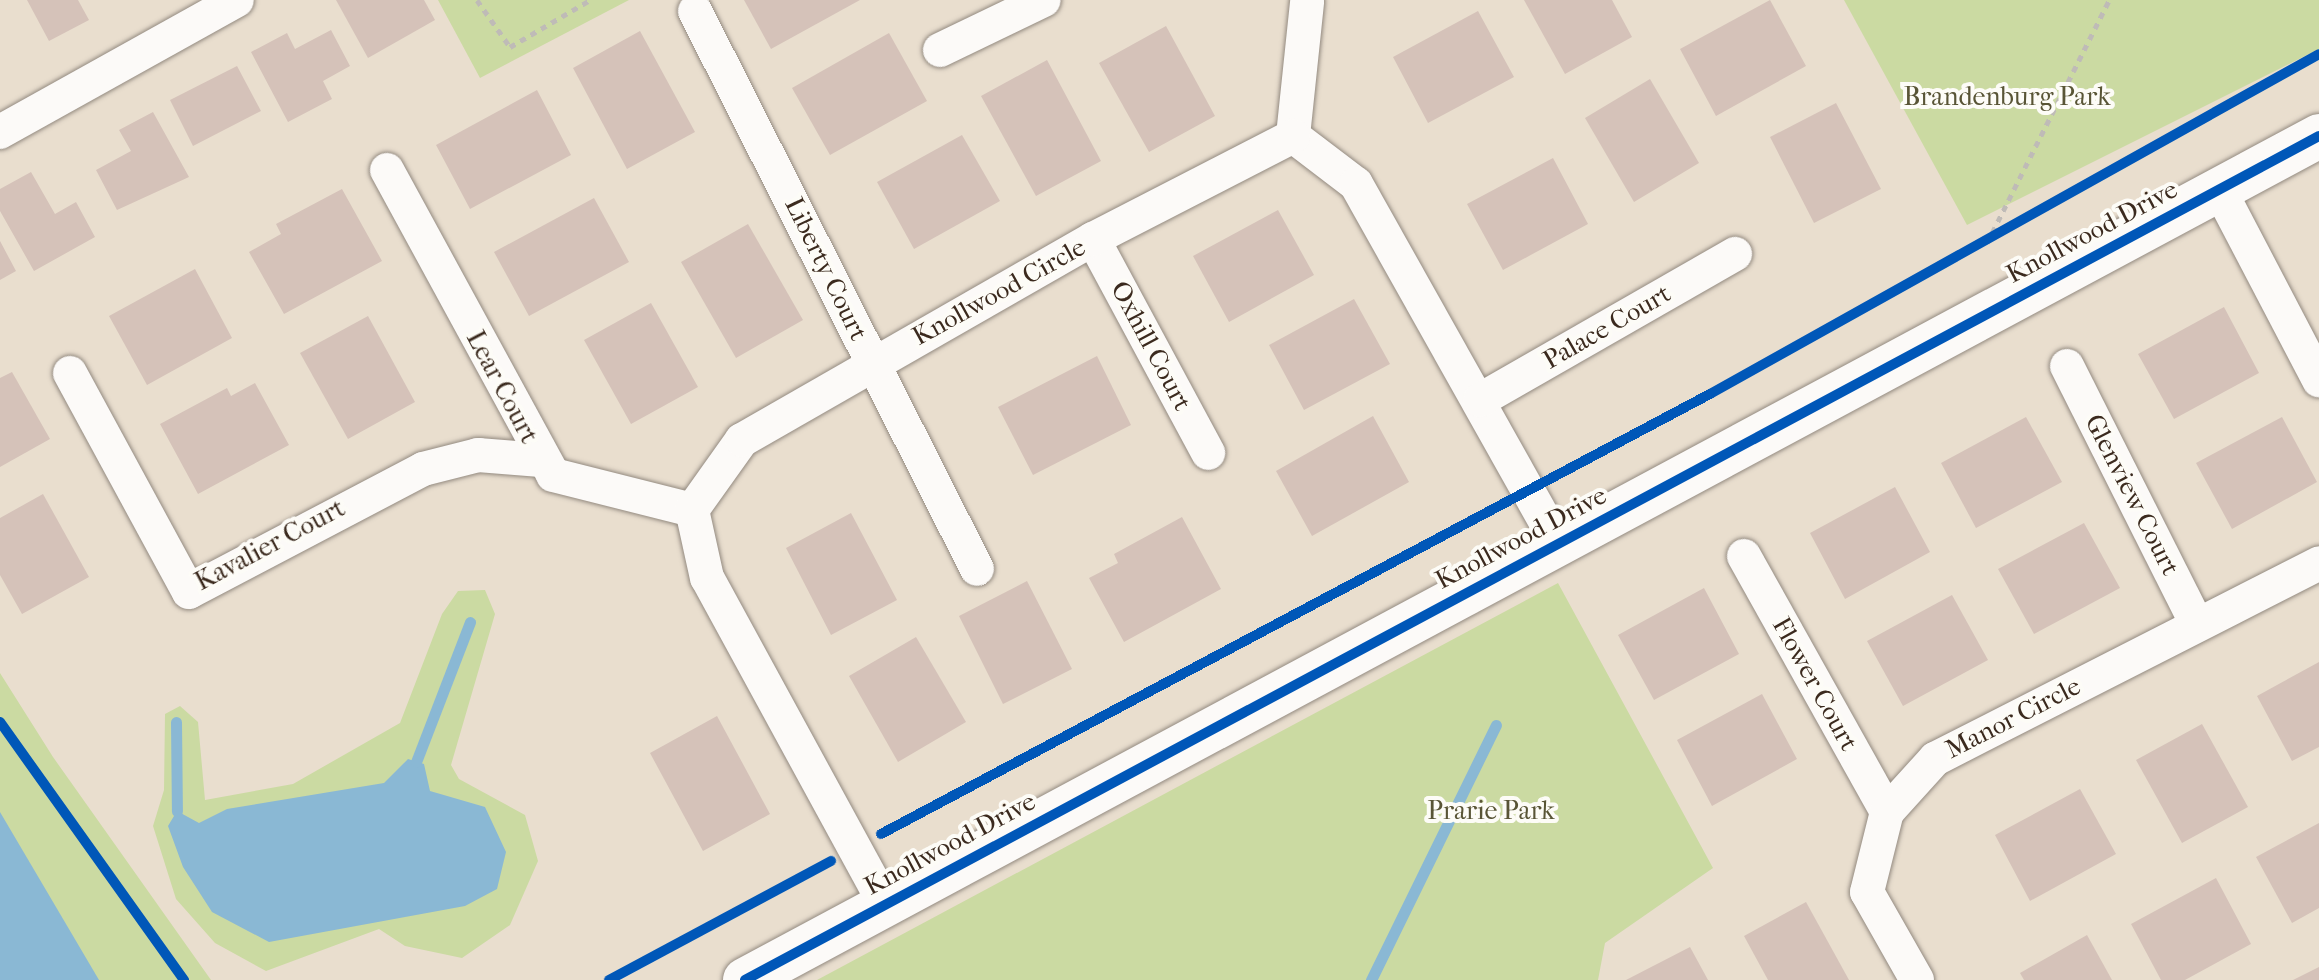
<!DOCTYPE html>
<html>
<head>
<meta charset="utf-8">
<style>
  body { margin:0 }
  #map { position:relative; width:2319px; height:980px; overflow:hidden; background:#e9dece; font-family:"IM FELL French Canon",serif }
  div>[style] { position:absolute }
  .green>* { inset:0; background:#cbdaa2 }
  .water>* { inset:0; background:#8ab8d4 }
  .stream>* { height:11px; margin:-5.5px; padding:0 5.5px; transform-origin:5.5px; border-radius:5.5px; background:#8ab8d4 }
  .building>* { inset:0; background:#d5c2b9 }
  .path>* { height:5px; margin-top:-2.5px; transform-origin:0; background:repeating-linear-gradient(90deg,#bfbbb7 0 6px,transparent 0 12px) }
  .roads { filter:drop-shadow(0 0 2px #938a80) drop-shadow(0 0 2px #938a80) }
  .street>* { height:34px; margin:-17px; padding:0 17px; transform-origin:17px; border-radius:17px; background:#fcfaf8 }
  .secondary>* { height:44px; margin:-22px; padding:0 22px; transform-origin:22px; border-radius:22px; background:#fcfaf8 }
  .cycleway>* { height:10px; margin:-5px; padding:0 5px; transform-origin:5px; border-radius:5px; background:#0057b8 }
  span { translate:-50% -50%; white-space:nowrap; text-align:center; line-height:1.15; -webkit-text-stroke:8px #fdfcf7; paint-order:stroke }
  .park-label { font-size:26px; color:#595536 }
  .street-label { font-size:26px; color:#3b2a1e }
</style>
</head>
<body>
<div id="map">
  <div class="green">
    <div style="clip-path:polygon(438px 0,629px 0,480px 78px)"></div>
    <div style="clip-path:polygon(1844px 0,2319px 0,2319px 49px,1967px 225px)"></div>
    <div style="clip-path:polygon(1558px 583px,1713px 868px,1605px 943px,1598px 980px,817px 980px)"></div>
    <div style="clip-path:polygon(485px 590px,495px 614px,451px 765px,459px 779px,525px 815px,538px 861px,510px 925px,462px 958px,405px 946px,379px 929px,266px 971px,215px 943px,176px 899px,153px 826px,164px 790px,165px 714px,180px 706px,198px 722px,205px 800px,293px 784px,400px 723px,442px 614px,458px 591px)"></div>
    <div style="clip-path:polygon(0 673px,53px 757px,211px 980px,0 980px)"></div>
  </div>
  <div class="water">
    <div style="clip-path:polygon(408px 759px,424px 764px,430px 791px,485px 807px,506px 852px,497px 889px,465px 906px,269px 942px,212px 912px,183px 867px,168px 826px,177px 811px,199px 823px,227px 809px,384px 783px)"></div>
    <div style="clip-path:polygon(0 812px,99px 980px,0 980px)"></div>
  </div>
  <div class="stream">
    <div style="left:176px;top:722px;width:89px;rotate:89.4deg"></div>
    <div style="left:416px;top:762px;width:150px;rotate:-68.9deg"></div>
    <div style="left:1371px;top:980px;width:284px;rotate:-63.9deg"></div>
  </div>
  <div class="building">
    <div style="clip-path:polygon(27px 0,78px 0,89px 20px,49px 41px)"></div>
    <div style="clip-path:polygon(336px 0,424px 0,435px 20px,368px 58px)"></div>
    <div style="clip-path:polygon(744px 0,860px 0,771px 49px)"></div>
    <div style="clip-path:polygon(1524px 0,1612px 0,1632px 37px,1565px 74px)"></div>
    <div style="clip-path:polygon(1770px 0,1806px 66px,1716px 116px,1680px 49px)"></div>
    <div style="clip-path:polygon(1478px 11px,1514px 77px,1428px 123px,1393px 57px)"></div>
    <div style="clip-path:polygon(1166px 26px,1215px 116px,1149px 152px,1099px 63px)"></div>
    <div style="clip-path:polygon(331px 30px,350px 66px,323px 81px,332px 99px,288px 122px,251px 52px,287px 33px,295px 49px)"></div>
    <div style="clip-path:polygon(640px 31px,695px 132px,627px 169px,573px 68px)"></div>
    <div style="clip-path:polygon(889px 33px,927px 101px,830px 155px,792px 88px)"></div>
    <div style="clip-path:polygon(1047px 60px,1101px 161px,1036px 196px,981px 96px)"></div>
    <div style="clip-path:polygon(237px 66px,261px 111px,193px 146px,170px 100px)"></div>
    <div style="clip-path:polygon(1650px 79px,1699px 163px,1634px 202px,1585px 118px)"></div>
    <div style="clip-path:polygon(537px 90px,571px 155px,470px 209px,436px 145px)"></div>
    <div style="clip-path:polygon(1836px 103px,1881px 189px,1814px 223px,1770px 137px)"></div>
    <div style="clip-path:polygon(153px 112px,189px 177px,117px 210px,96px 170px,131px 151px,119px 130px)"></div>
    <div style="clip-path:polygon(962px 135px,1000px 201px,914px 249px,877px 182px)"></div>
    <div style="clip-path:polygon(1553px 158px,1588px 224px,1503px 270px,1467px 204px)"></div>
    <div style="clip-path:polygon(31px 172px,55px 214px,76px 202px,95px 237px,34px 271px,0 211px,0 189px)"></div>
    <div style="clip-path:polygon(342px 189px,382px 261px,284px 314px,249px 252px,281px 234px,276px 224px)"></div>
    <div style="clip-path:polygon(594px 198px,629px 262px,529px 316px,494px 252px)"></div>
    <div style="clip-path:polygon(1278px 210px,1314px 275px,1229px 322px,1193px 256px)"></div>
    <div style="clip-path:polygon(748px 224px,803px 320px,736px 358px,681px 262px)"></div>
    <div style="clip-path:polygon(0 241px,16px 271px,0 280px)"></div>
    <div style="clip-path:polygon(195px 269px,232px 338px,147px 385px,109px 316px)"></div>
    <div style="clip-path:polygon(1354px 299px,1390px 364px,1304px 410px,1269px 345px)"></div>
    <div style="clip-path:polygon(651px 303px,698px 387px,631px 424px,584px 340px)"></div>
    <div style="clip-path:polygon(2224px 307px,2259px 373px,2174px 419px,2138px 354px)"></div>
    <div style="clip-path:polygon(368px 316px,415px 402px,348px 439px,300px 353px)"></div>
    <div style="clip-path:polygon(1097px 356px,1131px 425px,1033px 475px,998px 407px)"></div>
    <div style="clip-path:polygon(12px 372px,50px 439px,0 467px,0 378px)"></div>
    <div style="clip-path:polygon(255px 383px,289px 445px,198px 494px,160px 424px,227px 388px,231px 396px)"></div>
    <div style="clip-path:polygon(1373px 416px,1409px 482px,1312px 536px,1276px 471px)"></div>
    <div style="clip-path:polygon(2026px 417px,2062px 482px,1976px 528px,1941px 463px)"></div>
    <div style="clip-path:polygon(2282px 417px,2317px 482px,2232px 529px,2196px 463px)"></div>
    <div style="clip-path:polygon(1895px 487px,1930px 552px,1845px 599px,1810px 533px)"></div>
    <div style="clip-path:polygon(43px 494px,89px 577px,22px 614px,0 575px,0 518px)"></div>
    <div style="clip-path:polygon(851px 513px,897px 600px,831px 635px,786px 548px)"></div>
    <div style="clip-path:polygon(1182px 517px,1221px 589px,1124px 642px,1089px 578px,1118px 563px,1114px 554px)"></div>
    <div style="clip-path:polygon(2084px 523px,2120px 588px,2034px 634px,1998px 569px)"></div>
    <div style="clip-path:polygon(1027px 581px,1072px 669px,1003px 704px,959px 616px)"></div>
    <div style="clip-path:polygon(1704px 588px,1739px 654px,1654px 700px,1618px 635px)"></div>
    <div style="clip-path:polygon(1952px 595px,1988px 660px,1903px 706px,1867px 641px)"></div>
    <div style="clip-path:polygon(916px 637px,966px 722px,898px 762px,849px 676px)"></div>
    <div style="clip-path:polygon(2319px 662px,2319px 747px,2292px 761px,2257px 696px)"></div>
    <div style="clip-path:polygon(1762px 694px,1797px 759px,1712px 806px,1677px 740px)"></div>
    <div style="clip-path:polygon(717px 716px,770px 814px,703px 851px,650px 753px)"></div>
    <div style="clip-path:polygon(2202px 724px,2248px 807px,2182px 843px,2136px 760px)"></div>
    <div style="clip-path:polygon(2080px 789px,2116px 854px,2030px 901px,1995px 835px)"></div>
    <div style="clip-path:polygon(2319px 823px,2319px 908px,2292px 923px,2256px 857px)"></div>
    <div style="clip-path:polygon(2216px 878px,2251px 944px,2185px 980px,2161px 980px,2131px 924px)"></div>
    <div style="clip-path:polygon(1806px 902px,1849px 980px,1768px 980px,1744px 936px)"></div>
    <div style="clip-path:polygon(2087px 935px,2112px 980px,2024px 980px,2020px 973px)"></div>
    <div style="clip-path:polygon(1690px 947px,1708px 980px,1626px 980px)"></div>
    <div style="clip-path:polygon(2319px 967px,2319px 980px,2293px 980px)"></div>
  </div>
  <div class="path">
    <div style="left:477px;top:0;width:57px;rotate:54.9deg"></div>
    <div style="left:510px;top:47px;width:93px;rotate:-30.4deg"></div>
    <div style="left:1987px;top:243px;width:272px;rotate:-63.3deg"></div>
  </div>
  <div class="roads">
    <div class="street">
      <div style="left:695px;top:11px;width:625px;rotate:63.19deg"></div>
      <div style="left:940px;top:50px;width:115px;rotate:-25.7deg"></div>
      <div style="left:0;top:132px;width:271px;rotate:-29.1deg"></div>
      <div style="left:1293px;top:136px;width:79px;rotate:37.3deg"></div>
      <div style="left:1356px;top:184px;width:413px;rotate:60.7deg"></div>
      <div style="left:1293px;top:136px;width:135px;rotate:-84deg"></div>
      <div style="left:387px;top:170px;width:347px;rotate:61.4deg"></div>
      <div style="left:553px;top:475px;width:143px;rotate:14.1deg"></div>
      <div style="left:2219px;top:189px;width:216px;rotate:62.4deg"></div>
      <div style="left:1093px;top:239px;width:243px;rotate:61.7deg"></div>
      <div style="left:2067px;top:366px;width:289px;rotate:63.3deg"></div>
      <div style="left:70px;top:373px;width:249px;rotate:61.5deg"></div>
      <div style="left:189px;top:592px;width:264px;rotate:-27.7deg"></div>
      <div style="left:423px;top:469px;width:57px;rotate:-14.3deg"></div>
      <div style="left:478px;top:455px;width:63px;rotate:4.5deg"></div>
      <div style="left:1480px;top:400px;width:294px;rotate:-29.8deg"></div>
      <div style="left:1744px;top:556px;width:293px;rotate:60.8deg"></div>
      <div style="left:885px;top:904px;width:371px;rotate:-118.6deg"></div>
      <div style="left:707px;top:578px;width:70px;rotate:-102.4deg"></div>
      <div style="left:692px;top:510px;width:86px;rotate:-54.5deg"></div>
      <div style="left:742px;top:440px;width:404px;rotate:-29.8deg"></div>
      <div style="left:1093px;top:239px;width:225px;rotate:-27.2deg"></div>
      <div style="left:1917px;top:980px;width:101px;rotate:-119.6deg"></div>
      <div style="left:1867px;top:892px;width:82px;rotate:-76deg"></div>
      <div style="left:1887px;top:812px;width:72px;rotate:-47.8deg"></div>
      <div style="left:1935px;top:759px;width:431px;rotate:-27deg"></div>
    </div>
    <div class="secondary">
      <div style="left:745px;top:980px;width:1786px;rotate:-28.2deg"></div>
    </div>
  </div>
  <div class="cycleway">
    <div style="left:0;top:722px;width:317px;rotate:54.5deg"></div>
    <div style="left:881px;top:834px;width:939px;rotate:-27.96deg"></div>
    <div style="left:1710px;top:394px;width:697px;rotate:-29.17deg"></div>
    <div style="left:609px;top:980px;width:252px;rotate:-28.2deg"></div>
    <div style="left:745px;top:980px;width:1786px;rotate:-28.2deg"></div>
  </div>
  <div class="park-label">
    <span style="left:2007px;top:97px">Brandenburg Park</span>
    <span style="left:1491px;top:811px">Prarie Park</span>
  </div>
  <div class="street-label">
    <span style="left:2092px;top:232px;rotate:-28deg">Knollwood Drive</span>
    <span style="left:826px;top:269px;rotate:64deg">Liberty Court</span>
    <span style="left:999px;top:292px;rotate:-29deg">Knollwood Circle</span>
    <span style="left:1607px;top:327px;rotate:-30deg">Palace Court</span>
    <span style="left:1151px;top:346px;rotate:62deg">Oxhill Court</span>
    <span style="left:502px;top:387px;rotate:62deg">Lear Court</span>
    <span style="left:2132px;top:495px;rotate:63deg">Glenview Court</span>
    <span style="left:1521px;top:538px;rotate:-28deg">Knollwood Drive</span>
    <span style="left:270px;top:545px;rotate:-28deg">Kavalier Court</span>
    <span style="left:1815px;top:684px;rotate:61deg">Flower Court</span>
    <span style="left:2013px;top:718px;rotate:-27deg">Manor Circle</span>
    <span style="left:950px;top:844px;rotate:-28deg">Knollwood Drive</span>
  </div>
</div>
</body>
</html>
